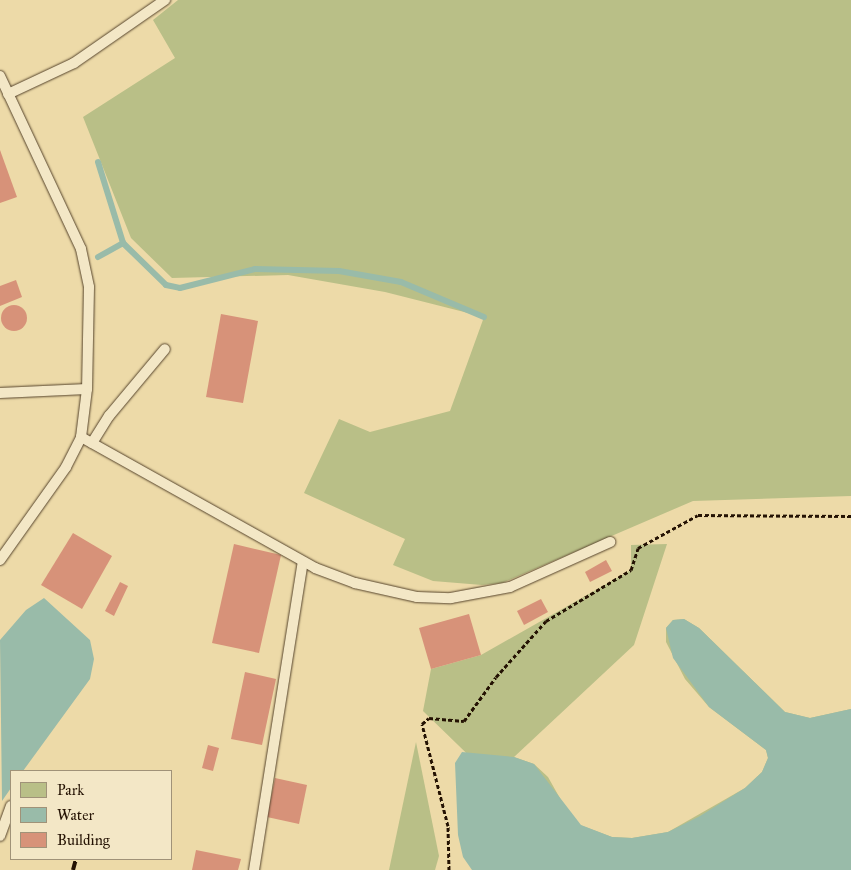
<!DOCTYPE html>
<html>
<head>
<meta charset="utf-8">
<style>
  body { margin:0 }
  #map { position:relative; width:851px; height:870px; overflow:hidden; background:#eddaa8; font-family:"IM FELL Great Primer",serif }
  div>[style] { position:absolute }
  .green>* { inset:0; background:#b9bf87 }
  .water>* { inset:0; background:#99bba9 }
  .stream>* { height:6px; margin:-3px; padding:0 3px; transform-origin:3px; border-radius:3px; background:#99bba9 }
  .building>* { inset:0; background:#d79279 }
  .round { border-radius:50% }
  .path>* { height:3px; margin-top:-1.5px; transform-origin:0; background:repeating-linear-gradient(90deg,#241203 0 4px,transparent 0 6.5px) }
  .roads { filter:drop-shadow(0 0 1px #56442c) drop-shadow(0 0 1px #56442c) }
  .lane>* { height:10px; margin:-5px; padding:0 5px; transform-origin:5px; border-radius:5px; background:#f3e7c6 }
  .rail>* { height:4px; margin-top:-2px; transform-origin:0; background:repeating-linear-gradient(90deg,#241203 0 9px,transparent 0 18px) }
  span { translate:-50% -50%; white-space:nowrap; text-align:center; line-height:1.15; -webkit-text-stroke:4px #f3e7c6; paint-order:stroke }
  .legend { position:absolute; left:10px; top:770px; width:162px; height:90px; box-sizing:border-box; background:#f3e7c6; border:1px solid #a09278; margin:0; padding:6px 9px; list-style:none; font-size:15px; color:#241203 }
  .legend li { display:flex; align-items:center; gap:10px; height:25px }
  .legend b { width:25px; border:1px solid #a09278 }
</style>
</head>
<body>
<div id="map">
  <div class="green">
    <div style="clip-path:polygon(178px 0,851px 0,851px 496px,693px 501px,502px 583px,482px 585px,433px 581px,393px 565px,405px 539px,304px 493px,339px 419px,370px 432px,450px 411px,484px 317px,385px 292px,288px 275px,172px 278px,131px 238px,83px 117px,175px 58px,153px 20px)"></div>
    <div style="clip-path:polygon(667px 544px,634px 645px,514px 757px,534px 764px,548px 777px,570px 816px,580px 825px,612px 837px,632px 838px,668px 832px,745px 788px,762px 772px,768px 758px,766px 750px,709px 707px,685px 679px,666px 642px,666px 628px,673px 620px,684px 619px,699px 628px,785px 712px,810px 718px,851px 709px,851px 870px,605px 870px,491px 777px,423px 711px,431px 669px,481px 655px,631px 570px,631px 545px)"></div>
    <div style="clip-path:polygon(416px 742px,439px 856px,435px 870px,389px 870px)"></div>
  </div>
  <div class="water">
    <div style="clip-path:polygon(44px 598px,90px 640px,94px 659px,90px 679px,23px 771px,11px 771px,11px 788px,2px 801px,0 640px,26px 610px)"></div>
    <div style="clip-path:polygon(684px 619px,699px 628px,785px 712px,810px 718px,851px 709px,851px 870px,472px 870px,463px 857px,458px 835px,455px 763px,462px 752px,514px 757px,534px 764px,581px 825px,612px 837px,632px 838px,668px 832px,700px 816px,745px 788px,762px 772px,768px 758px,766px 750px,709px 707px,673px 658px,666px 628px,673px 620px)"></div>
  </div>
  <div class="stream">
    <div style="left:98px;top:162px;width:85px;rotate:72.8deg"></div>
    <div style="left:123px;top:243px;width:60px;rotate:44.3deg"></div>
    <div style="left:166px;top:285px;width:14px;rotate:12deg"></div>
    <div style="left:180px;top:288px;width:77px;rotate:-14.2deg"></div>
    <div style="left:255px;top:269px;width:84px;rotate:1.4deg"></div>
    <div style="left:339px;top:271px;width:63px;rotate:10.1deg"></div>
    <div style="left:401px;top:282px;width:90px;rotate:22.9deg"></div>
    <div style="left:98px;top:257px;width:29px;rotate:-29deg"></div>
  </div>
  <div class="building">
    <div style="clip-path:polygon(0 150px,17px 197px,0 203px)"></div>
    <div style="clip-path:polygon(16px 280px,22px 297px,0 306px,0 286px)"></div>
    <div class="round" style="left:1px;top:305px;width:26px;height:26px"></div>
    <div style="clip-path:polygon(221px 314px,258px 321px,243px 403px,206px 397px)"></div>
    <div style="clip-path:polygon(73px 533px,112px 556px,82px 609px,41px 585px)"></div>
    <div style="clip-path:polygon(234px 544px,281px 555px,259px 653px,212px 643px)"></div>
    <div style="clip-path:polygon(606px 560px,612px 571px,590px 582px,585px 572px)"></div>
    <div style="clip-path:polygon(120px 582px,128px 586px,114px 616px,105px 611px)"></div>
    <div style="clip-path:polygon(541px 599px,548px 612px,524px 625px,517px 611px)"></div>
    <div style="clip-path:polygon(469px 614px,481px 655px,431px 669px,419px 628px)"></div>
    <div style="clip-path:polygon(245px 672px,276px 679px,262px 745px,231px 739px)"></div>
    <div style="clip-path:polygon(208px 745px,219px 748px,213px 771px,202px 768px)"></div>
    <div style="clip-path:polygon(275px 778px,307px 785px,299px 824px,267px 817px)"></div>
    <div style="clip-path:polygon(196px 850px,241px 859px,238px 870px,192px 870px)"></div>
  </div>
  <div class="path">
    <div style="left:449px;top:870px;width:44px;rotate:-91.3deg"></div>
    <div style="left:448px;top:826px;width:105px;rotate:-104.3deg"></div>
    <div style="left:422px;top:724px;width:9px;rotate:-41deg"></div>
    <div style="left:429px;top:718px;width:35px;rotate:5deg"></div>
    <div style="left:464px;top:721px;width:54px;rotate:-54deg"></div>
    <div style="left:496px;top:677px;width:75px;rotate:-48.2deg"></div>
    <div style="left:546px;top:621px;width:99px;rotate:-31deg"></div>
    <div style="left:631px;top:570px;width:23px;rotate:-72deg"></div>
    <div style="left:638px;top:548px;width:68px;rotate:-28.8deg"></div>
    <div style="left:698px;top:515px;width:153px;rotate:0.4deg"></div>
  </div>
  <div class="roads">
    <div class="lane">
      <div style="left:0;top:76px;width:191px;rotate:64.9deg"></div>
      <div style="left:81px;top:249px;width:39px;rotate:78deg"></div>
      <div style="left:89px;top:287px;width:102px;rotate:91.1deg"></div>
      <div style="left:8px;top:94px;width:73px;rotate:-25.2deg"></div>
      <div style="left:74px;top:63px;width:111px;rotate:-34.7deg"></div>
      <div style="left:0;top:393px;width:87px;rotate:-2.6deg"></div>
      <div style="left:87px;top:389px;width:48px;rotate:97.1deg"></div>
      <div style="left:92px;top:443px;width:32px;rotate:-58deg"></div>
      <div style="left:109px;top:416px;width:87px;rotate:-50.1deg"></div>
      <div style="left:0;top:560px;width:114px;rotate:-54.6deg"></div>
      <div style="left:66px;top:467px;width:34px;rotate:-63deg"></div>
      <div style="left:81px;top:437px;width:268px;rotate:29.2deg"></div>
      <div style="left:315px;top:568px;width:43px;rotate:20.6deg"></div>
      <div style="left:355px;top:583px;width:64px;rotate:12.7deg"></div>
      <div style="left:417px;top:597px;width:34px;rotate:2deg"></div>
      <div style="left:451px;top:598px;width:60px;rotate:-10.6deg"></div>
      <div style="left:510px;top:587px;width:110px;rotate:-24.2deg"></div>
      <div style="left:0;top:836px;width:32px;rotate:-70deg"></div>
      <div style="left:254px;top:870px;width:312px;rotate:-81deg"></div>
    </div>
  </div>
  <div class="rail">
    <div style="left:73px;top:870px;width:11px;rotate:-75deg"></div>
  </div>
  <ul class="legend">
  <li><b style="height:14px;background:#b9bf87"></b>Park</li>
  <li><b style="height:14px;background:#99bba9"></b>Water</li>
  <li><b style="height:14px;background:#d79279"></b>Building</li>
  </ul>
</div>
</body>
</html>
